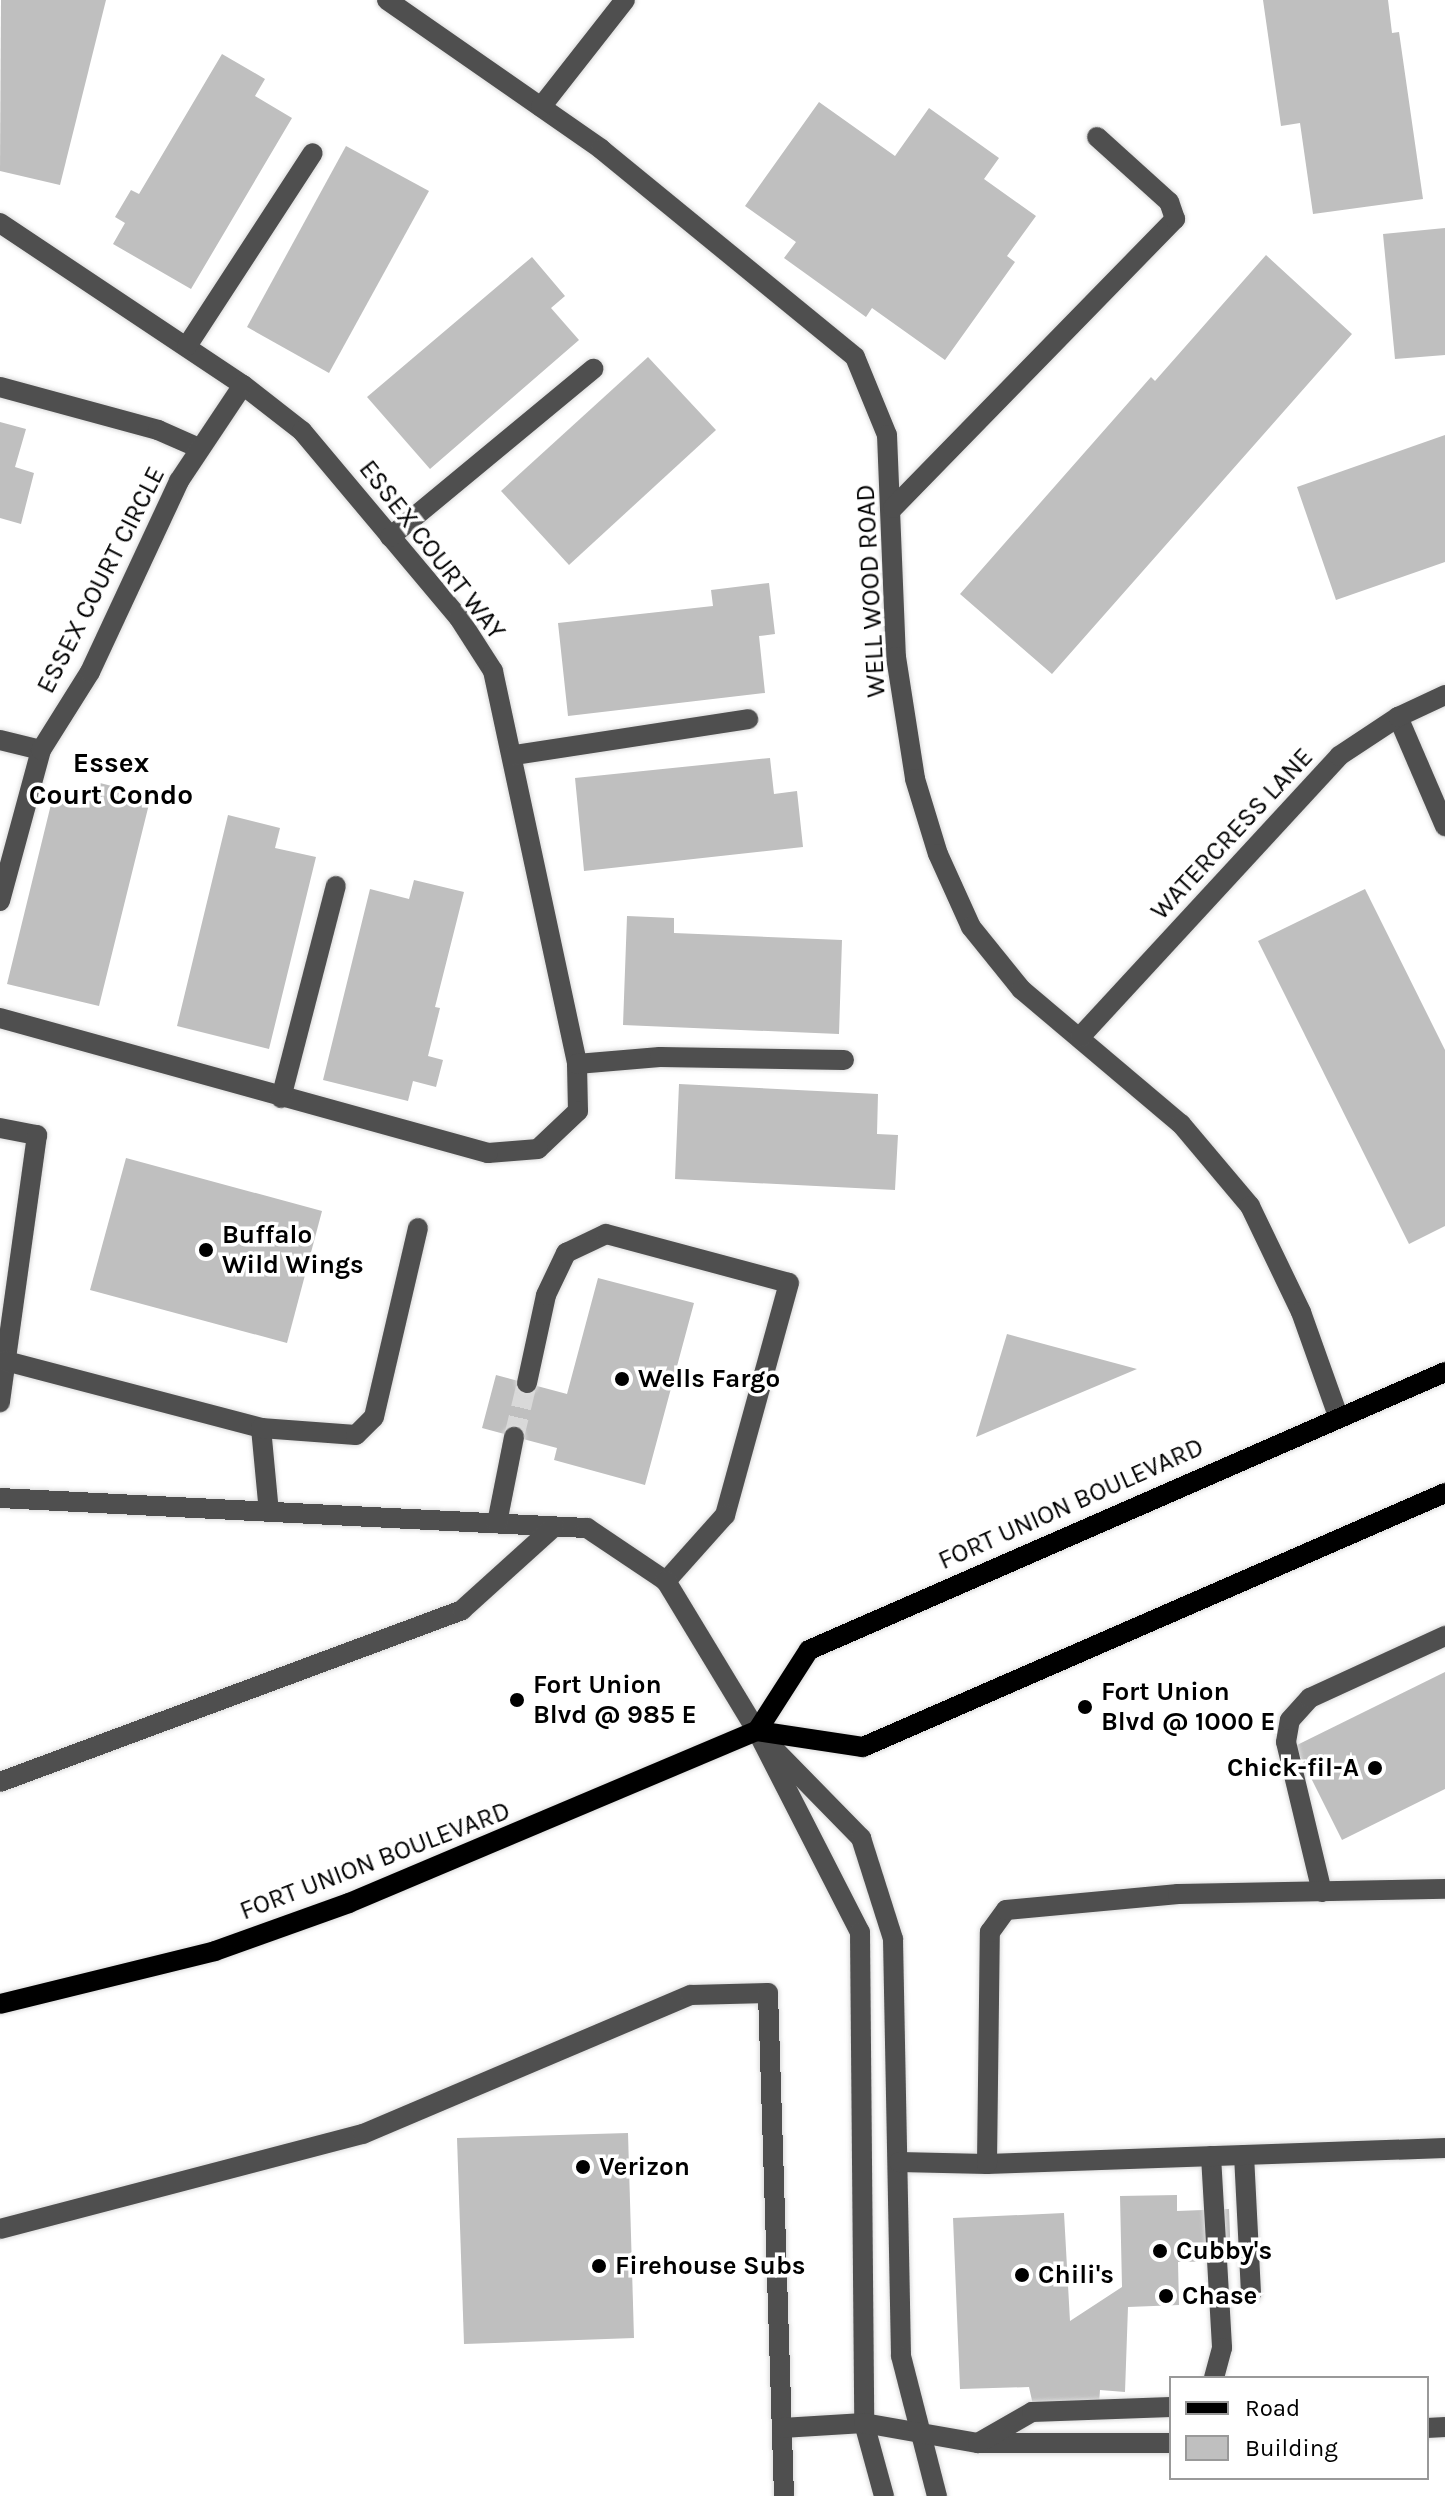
<!DOCTYPE html>
<html>
<head>
<meta charset="utf-8">
<style>
  body { margin:0 }
  #map { position:relative; width:1445px; height:2496px; overflow:hidden; background:#fff; font-family:Karla,sans-serif }
  div>[style] { position:absolute }
  .building>* { inset:0; background:#bfbfbf }
  .minor-tunnel>* { height:20px; margin-top:-10px; transform-origin:0; background:repeating-linear-gradient(90deg,#d9d9d9 0 20px,transparent 0 30px) }
  .roads { filter:drop-shadow(0 0 2px #dbdbdb) drop-shadow(0 0 2px #dbdbdb) }
  .minor>* { height:20px; margin:-10px; padding:0 10px; transform-origin:10px; border-radius:10px; background:#4f4f4f }
  .major>* { height:20px; margin:-10px; padding:0 10px; transform-origin:10px; border-radius:10px; background:#000 }
  .dots>* { width:22px; height:22px; translate:-50% -50%; box-sizing:border-box; border:4px solid #fff; border-radius:50% }
  span { translate:-50% -50%; white-space:nowrap; text-align:center; line-height:1.15; -webkit-text-stroke:7px #fff; paint-order:stroke }
  .street-label { font-size:26px; color:#000 }
  .poi-label { font-size:26px; color:#000; font-weight:700 }
  .left { translate:0 -50%; text-align:left }
  .right { translate:-100% -50%; text-align:right }
  .neighbourhood-label { font-size:28px; color:#000; font-weight:700 }
  .legend { position:absolute; left:1169px; top:2376px; width:260px; height:104px; box-sizing:border-box; background:#fff; border:2px solid #999; margin:0; padding:10px 14px; list-style:none; font-size:24px; color:#000 }
  .legend li { display:flex; align-items:center; gap:16px; height:40px }
  .legend b { width:40px; border:2px solid #999 }
</style>
</head>
<body>
<div id="map">
  <div class="building">
    <div style="clip-path:polygon(1px 0,106px 0,60px 185px,0 171px)"></div>
    <div style="clip-path:polygon(1263px 0,1388px 0,1392px 33px,1399px 32px,1423px 199px,1313px 214px,1300px 123px,1281px 126px)"></div>
    <div style="clip-path:polygon(222px 54px,265px 79px,255px 96px,292px 118px,191px 289px,113px 244px,125px 223px,115px 217px,131px 190px,139px 194px)"></div>
    <div style="clip-path:polygon(819px 102px,895px 156px,929px 108px,999px 158px,984px 179px,1036px 216px,1007px 256px,1015px 262px,945px 360px,872px 308px,866px 317px,784px 258px,796px 242px,745px 206px)"></div>
    <div style="clip-path:polygon(346px 146px,429px 191px,329px 373px,247px 327px)"></div>
    <div style="clip-path:polygon(1445px 228px,1445px 355px,1395px 359px,1383px 234px)"></div>
    <div style="clip-path:polygon(1266px 255px,1352px 334px,1052px 674px,960px 594px,1151px 377px,1155px 381px)"></div>
    <div style="clip-path:polygon(532px 257px,565px 296px,551px 308px,579px 340px,430px 469px,367px 397px)"></div>
    <div style="clip-path:polygon(648px 357px,716px 430px,569px 565px,501px 491px)"></div>
    <div style="clip-path:polygon(0 422px,26px 429px,15px 467px,34px 473px,21px 524px,0 518px)"></div>
    <div style="clip-path:polygon(1445px 435px,1445px 562px,1336px 600px,1297px 487px)"></div>
    <div style="clip-path:polygon(769px 583px,775px 634px,759px 636px,765px 693px,568px 716px,558px 623px,713px 606px,711px 590px)"></div>
    <div style="clip-path:polygon(770px 758px,774px 794px,797px 791px,803px 847px,584px 871px,575px 778px)"></div>
    <div style="clip-path:polygon(100px 783px,151px 796px,99px 1006px,7px 984px,54px 792px,95px 802px)"></div>
    <div style="clip-path:polygon(228px 815px,280px 828px,275px 848px,316px 857px,269px 1049px,177px 1026px)"></div>
    <div style="clip-path:polygon(414px 880px,464px 892px,435px 1007px,440px 1008px,428px 1056px,443px 1060px,436px 1087px,413px 1081px,408px 1101px,323px 1080px,370px 889px,409px 899px)"></div>
    <div style="clip-path:polygon(1365px 889px,1445px 1050px,1445px 1226px,1409px 1244px,1258px 941px)"></div>
    <div style="clip-path:polygon(627px 916px,674px 918px,674px 933px,842px 940px,839px 1034px,623px 1025px)"></div>
    <div style="clip-path:polygon(679px 1084px,878px 1094px,877px 1134px,898px 1135px,895px 1190px,675px 1179px)"></div>
    <div style="clip-path:polygon(126px 1158px,322px 1211px,287px 1343px,90px 1290px)"></div>
    <div style="clip-path:polygon(598px 1278px,694px 1303px,645px 1485px,554px 1460px,557px 1448px,482px 1428px,496px 1375px,567px 1394px)"></div>
    <div style="clip-path:polygon(1007px 1334px,1137px 1369px,976px 1437px)"></div>
    <div style="clip-path:polygon(1445px 1672px,1445px 1789px,1342px 1840px,1295px 1746px)"></div>
    <div style="clip-path:polygon(628px 2133px,634px 2338px,464px 2344px,457px 2138px)"></div>
    <div style="clip-path:polygon(1177px 2195px,1177px 2211px,1229px 2209px,1231px 2261px,1178px 2262px,1179px 2305px,1128px 2307px,1125px 2392px,1100px 2390px,1099px 2404px,1033px 2405px,1029px 2387px,960px 2389px,953px 2218px,1064px 2213px,1070px 2321px,1122px 2287px,1120px 2196px)"></div>
  </div>
  <div class="minor-tunnel">
    <div style="left:514px;top:1437px;width:56px;rotate:-76.5deg"></div>
  </div>
  <div class="roads">
    <div class="minor">
      <div style="left:387px;top:0;width:261px;rotate:34.8deg"></div>
      <div style="left:601px;top:149px;width:328px;rotate:39.3deg"></div>
      <div style="left:855px;top:357px;width:84px;rotate:67.7deg"></div>
      <div style="left:887px;top:435px;width:222px;rotate:87.7deg"></div>
      <div style="left:896px;top:657px;width:123px;rotate:81.1deg"></div>
      <div style="left:915px;top:779px;width:78px;rotate:73deg"></div>
      <div style="left:938px;top:854px;width:80px;rotate:65.7deg"></div>
      <div style="left:971px;top:927px;width:80px;rotate:51.1deg"></div>
      <div style="left:1021px;top:989px;width:209px;rotate:40.2deg"></div>
      <div style="left:1181px;top:1124px;width:107px;rotate:49.9deg"></div>
      <div style="left:1250px;top:1206px;width:118px;rotate:64.3deg"></div>
      <div style="left:1301px;top:1312px;width:110px;rotate:70.4deg"></div>
      <div style="left:541px;top:107px;width:136px;rotate:-51.9deg"></div>
      <div style="left:0;top:223px;width:292px;rotate:33.7deg"></div>
      <div style="left:243px;top:385px;width:75px;rotate:37.9deg"></div>
      <div style="left:302px;top:431px;width:244px;rotate:50deg"></div>
      <div style="left:459px;top:618px;width:63px;rotate:57.3deg"></div>
      <div style="left:493px;top:671px;width:402px;rotate:77.9deg"></div>
      <div style="left:577px;top:1064px;width:47px;rotate:88.8deg"></div>
      <div style="left:578px;top:1111px;width:55px;rotate:136.5deg"></div>
      <div style="left:538px;top:1149px;width:50px;rotate:175.4deg"></div>
      <div style="left:488px;top:1153px;width:506px;rotate:-164.54deg"></div>
      <div style="left:187px;top:346px;width:230px;rotate:-56.9deg"></div>
      <div style="left:0;top:387px;width:164px;rotate:15.2deg"></div>
      <div style="left:158px;top:430px;width:45px;rotate:23.7deg"></div>
      <div style="left:893px;top:508px;width:404px;rotate:-45.7deg"></div>
      <div style="left:1175px;top:219px;width:18px;rotate:-109deg"></div>
      <div style="left:1169px;top:202px;width:97px;rotate:-137.9deg"></div>
      <div style="left:390px;top:537px;width:264px;rotate:-39.6deg"></div>
      <div style="left:1398px;top:717px;width:119px;rotate:66.7deg"></div>
      <div style="left:0;top:740px;width:42px;rotate:13.7deg"></div>
      <div style="left:514px;top:755px;width:237px;rotate:-8.7deg"></div>
      <div style="left:0;top:901px;width:156px;rotate:-74.8deg"></div>
      <div style="left:41px;top:750px;width:92px;rotate:-57.9deg"></div>
      <div style="left:90px;top:672px;width:211px;rotate:-65deg"></div>
      <div style="left:179px;top:481px;width:115px;rotate:-56.3deg"></div>
      <div style="left:1080px;top:1037px;width:382px;rotate:-47.3deg"></div>
      <div style="left:1339px;top:756px;width:71px;rotate:-33.5deg"></div>
      <div style="left:1398px;top:717px;width:52px;rotate:-25.1deg"></div>
      <div style="left:577px;top:1064px;width:83px;rotate:-4.8deg"></div>
      <div style="left:660px;top:1057px;width:184px;rotate:0.9deg"></div>
      <div style="left:281px;top:1098px;width:219px;rotate:-75.5deg"></div>
      <div style="left:0;top:1128px;width:38px;rotate:11deg"></div>
      <div style="left:37px;top:1135px;width:270px;rotate:97.9deg"></div>
      <div style="left:6px;top:1361px;width:264px;rotate:14.7deg"></div>
      <div style="left:261px;top:1428px;width:84px;rotate:84.6deg"></div>
      <div style="left:527px;top:1383px;width:90px;rotate:-77.8deg"></div>
      <div style="left:546px;top:1295px;width:47px;rotate:-64.5deg"></div>
      <div style="left:566px;top:1253px;width:44px;rotate:-25.4deg"></div>
      <div style="left:606px;top:1234px;width:189px;rotate:15deg"></div>
      <div style="left:789px;top:1283px;width:241px;rotate:105.4deg"></div>
      <div style="left:725px;top:1515px;width:89px;rotate:131.8deg"></div>
      <div style="left:261px;top:1428px;width:95px;rotate:4.2deg"></div>
      <div style="left:356px;top:1435px;width:25px;rotate:-45deg"></div>
      <div style="left:374px;top:1417px;width:194px;rotate:-76.9deg"></div>
      <div style="left:0;top:1498px;width:588px;rotate:2.93deg"></div>
      <div style="left:587px;top:1528px;width:95px;rotate:33.9deg"></div>
      <div style="left:666px;top:1581px;width:175px;rotate:58.8deg"></div>
      <div style="left:757px;top:1731px;width:226px;rotate:62.9deg"></div>
      <div style="left:860px;top:1932px;width:491px;rotate:89.5deg"></div>
      <div style="left:864px;top:2423px;width:76px;rotate:74.7deg"></div>
      <div style="left:497px;top:1523px;width:88px;rotate:-78.8deg"></div>
      <div style="left:771px;top:1746px;width:129px;rotate:45.6deg"></div>
      <div style="left:861px;top:1838px;width:106px;rotate:72.4deg"></div>
      <div style="left:893px;top:1939px;width:417px;rotate:88.9deg"></div>
      <div style="left:901px;top:2356px;width:145px;rotate:75.6deg"></div>
      <div style="left:0;top:1782px;width:493px;rotate:-20.4deg"></div>
      <div style="left:462px;top:1610px;width:124px;rotate:-42.1deg"></div>
      <div style="left:1322px;top:1892px;width:154px;rotate:-103.5deg"></div>
      <div style="left:1286px;top:1742px;width:22px;rotate:-80deg"></div>
      <div style="left:1290px;top:1720px;width:30px;rotate:-48deg"></div>
      <div style="left:1310px;top:1698px;width:149px;rotate:-24.7deg"></div>
      <div style="left:1244px;top:2155px;width:139px;rotate:87.1deg"></div>
      <div style="left:1211px;top:2156px;width:192px;rotate:86.7deg"></div>
      <div style="left:1222px;top:2348px;width:31px;rotate:105deg"></div>
      <div style="left:899px;top:2162px;width:88px;rotate:1.3deg"></div>
      <div style="left:987px;top:2164px;width:458px;rotate:-2deg"></div>
      <div style="left:987px;top:2164px;width:232px;rotate:-89.3deg"></div>
      <div style="left:990px;top:1932px;width:27px;rotate:-54deg"></div>
      <div style="left:1006px;top:1910px;width:173px;rotate:-5.3deg"></div>
      <div style="left:1178px;top:1894px;width:267px;rotate:-1.1deg"></div>
      <div style="left:0;top:2229px;width:375px;rotate:-14.7deg"></div>
      <div style="left:363px;top:2134px;width:356px;rotate:-23deg"></div>
      <div style="left:691px;top:1995px;width:77px;rotate:-1.5deg"></div>
      <div style="left:768px;top:1993px;width:503px;rotate:88.18deg"></div>
      <div style="left:782px;top:2428px;width:82px;rotate:-3.5deg"></div>
      <div style="left:864px;top:2423px;width:116px;rotate:10deg"></div>
      <div style="left:978px;top:2443px;width:193px"></div>
      <div style="left:1427px;top:2428px;width:18px;rotate:-3deg"></div>
      <div style="left:978px;top:2443px;width:62px;rotate:-29.9deg"></div>
      <div style="left:1032px;top:2412px;width:139px;rotate:-2.1deg"></div>
    </div>
    <div class="major">
      <div style="left:757px;top:1731px;width:96px;rotate:-57.3deg"></div>
      <div style="left:809px;top:1650px;width:694px;rotate:-23.61deg"></div>
      <div style="left:0;top:2004px;width:221px;rotate:-13.8deg"></div>
      <div style="left:215px;top:1951px;width:142px;rotate:-19.7deg"></div>
      <div style="left:349px;top:1903px;width:443px;rotate:-22.9deg"></div>
      <div style="left:757px;top:1731px;width:107px;rotate:8.6deg"></div>
      <div style="left:863px;top:1747px;width:635px;rotate:-23.58deg"></div>
    </div>
  </div>
  <div class="dots">
    <div style="left:206px;top:1250px;background:#000"></div>
    <div style="left:622px;top:1379px;background:#000"></div>
    <div style="left:517px;top:1700px;background:#000"></div>
    <div style="left:1085px;top:1707px;background:#000"></div>
    <div style="left:1375px;top:1768px;background:#000"></div>
    <div style="left:583px;top:2167px;background:#000"></div>
    <div style="left:1160px;top:2251px;background:#000"></div>
    <div style="left:599px;top:2266px;background:#000"></div>
    <div style="left:1022px;top:2275px;background:#000"></div>
    <div style="left:1166px;top:2296px;background:#000"></div>
  </div>
  <div class="street-label">
    <span style="left:432px;top:550px;rotate:52deg">ESSEX COURT WAY</span>
    <span style="left:101px;top:580px;rotate:-63deg">ESSEX COURT CIRCLE</span>
    <span style="left:871px;top:591px;rotate:-93deg">WELL WOOD ROAD</span>
    <span style="left:1232px;top:834px;rotate:-47deg">WATERCRESS LANE</span>
    <span style="left:1071px;top:1504px;rotate:-24deg">FORT UNION BOULEVARD</span>
    <span style="left:375px;top:1861px;rotate:-21deg">FORT UNION BOULEVARD</span>
  </div>
  <div class="poi-label">
    <span class="left" style="left:222px;top:1250px">Buffalo<br>Wild Wings</span>
    <span class="left" style="left:638px;top:1379px">Wells Fargo</span>
    <span class="left" style="left:533px;top:1700px">Fort Union<br>Blvd @ 985 E</span>
    <span class="left" style="left:1101px;top:1707px">Fort Union<br>Blvd @ 1000 E</span>
    <span class="right" style="left:1359px;top:1768px">Chick-fil-A</span>
    <span class="left" style="left:599px;top:2167px">Verizon</span>
    <span class="left" style="left:1176px;top:2251px">Cubby's</span>
    <span class="left" style="left:615px;top:2266px">Firehouse Subs</span>
    <span class="left" style="left:1038px;top:2275px">Chili's</span>
    <span class="left" style="left:1182px;top:2296px">Chase</span>
  </div>
  <div class="neighbourhood-label">
    <span style="left:111px;top:779px">Essex<br>Court Condo</span>
  </div>
  <ul class="legend">
  <li><b style="height:10px;background:#000"></b>Road</li>
  <li><b style="height:22px;background:#bfbfbf"></b>Building</li>
  </ul>
</div>
</body>
</html>
